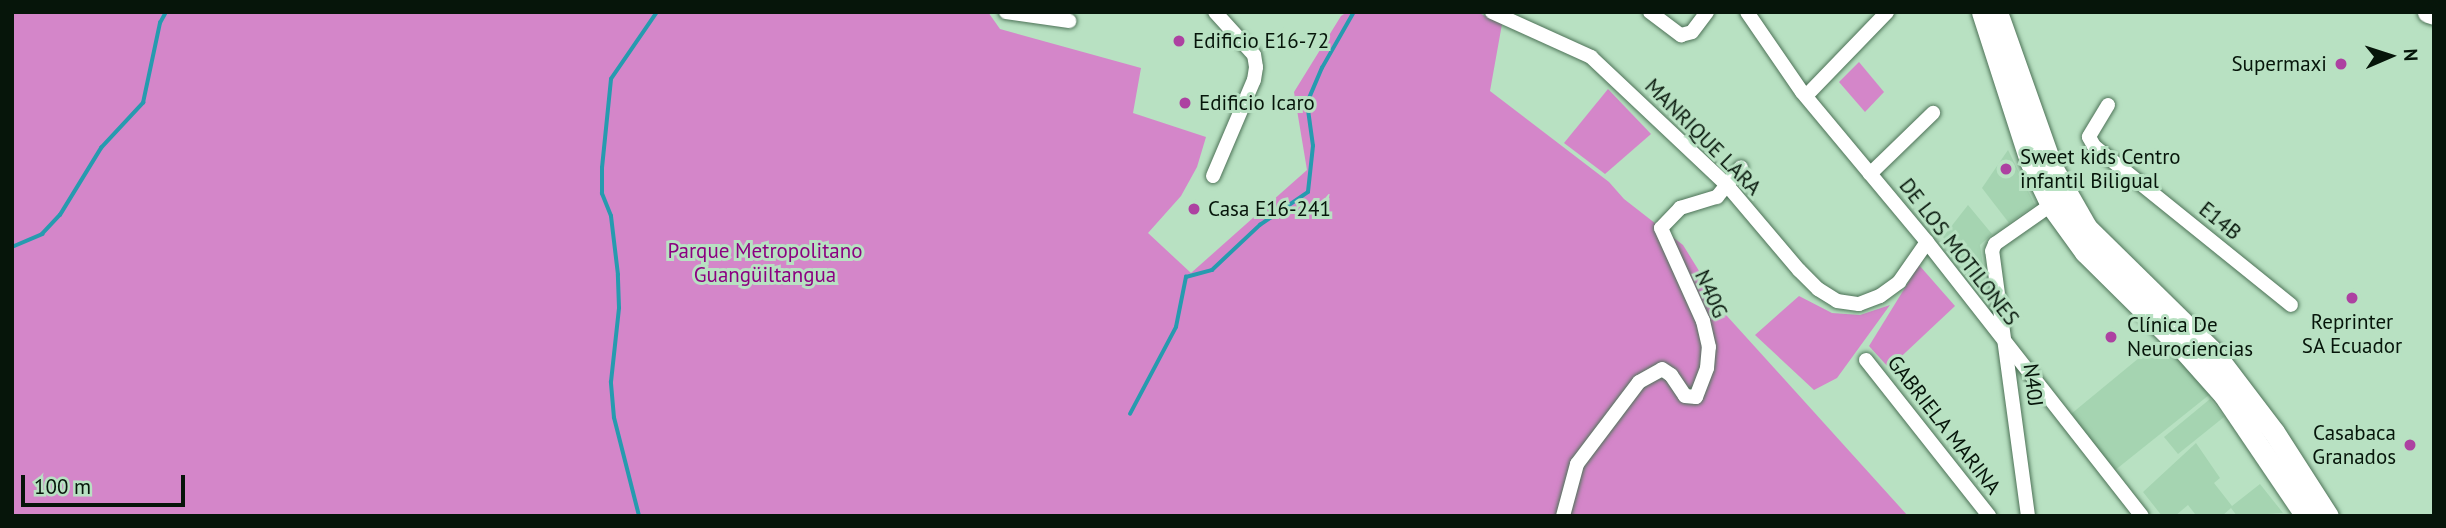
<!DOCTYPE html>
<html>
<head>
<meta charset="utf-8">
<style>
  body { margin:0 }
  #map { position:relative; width:2446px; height:528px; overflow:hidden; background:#b8e1c2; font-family:"PT Sans",sans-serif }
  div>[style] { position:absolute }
  .built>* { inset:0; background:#a5d4b1 }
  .green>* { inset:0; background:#d486c9 }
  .stream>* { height:3.5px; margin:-1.75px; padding:0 1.75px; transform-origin:1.75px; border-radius:1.75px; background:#269baf }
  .roads { filter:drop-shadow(0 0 2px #4d7257) drop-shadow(0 0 2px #4d7257) }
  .street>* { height:14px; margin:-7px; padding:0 7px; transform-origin:7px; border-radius:7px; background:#fff }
  .primary>* { height:21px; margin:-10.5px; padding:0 10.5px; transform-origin:10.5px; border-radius:10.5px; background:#fff }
  .dots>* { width:19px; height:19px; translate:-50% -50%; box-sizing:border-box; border:4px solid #b8e1c2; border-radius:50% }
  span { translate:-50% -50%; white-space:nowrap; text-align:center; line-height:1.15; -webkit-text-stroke:6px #b8e1c2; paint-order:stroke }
  .poi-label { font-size:21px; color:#06150a }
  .left { translate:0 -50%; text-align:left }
  .right { translate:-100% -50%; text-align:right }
  .street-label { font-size:21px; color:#06150a }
  .park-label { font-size:21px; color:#8c0081 }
  .frame { position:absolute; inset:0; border:14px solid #06150a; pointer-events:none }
  .north { position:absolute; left:2355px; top:21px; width:70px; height:70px; -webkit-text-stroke:5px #b8e1c2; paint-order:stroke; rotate:87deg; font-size:19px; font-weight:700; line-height:28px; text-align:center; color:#06150a }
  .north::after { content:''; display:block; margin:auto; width:24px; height:32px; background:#06150a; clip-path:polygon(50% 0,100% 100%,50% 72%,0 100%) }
  .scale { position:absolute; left:21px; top:475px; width:164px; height:32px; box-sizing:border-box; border:4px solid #06150a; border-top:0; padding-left:9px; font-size:21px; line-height:24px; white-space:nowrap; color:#06150a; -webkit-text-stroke:5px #b8e1c2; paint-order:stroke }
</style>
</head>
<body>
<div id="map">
  <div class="built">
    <div style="clip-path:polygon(2008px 150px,2035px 205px,2009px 223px,1982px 188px)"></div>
    <div style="clip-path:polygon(1968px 205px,1992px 234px,1980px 245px,1989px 306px,1943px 237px)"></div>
    <div style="clip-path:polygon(2162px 339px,2209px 395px,2114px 471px,2071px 414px)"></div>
    <div style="clip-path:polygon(2210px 399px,2224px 417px,2178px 454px,2164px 437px)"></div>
    <div style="clip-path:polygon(2196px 443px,2220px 478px,2214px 483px,2232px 506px,2260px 484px,2283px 513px,2237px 516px,2231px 508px,2222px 516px,2193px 516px,2195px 514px,2188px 505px,2175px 516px,2162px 516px,2143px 492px)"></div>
  </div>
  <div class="green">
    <div style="clip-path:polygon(12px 12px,988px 12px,1000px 29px,1141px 68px,1133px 113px,1206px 137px,1197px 167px,1181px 196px,1148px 233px,1191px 273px,1307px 170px,1294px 92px,1341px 16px,1347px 12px,1477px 12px,1502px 24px,1490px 91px,1609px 182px,1624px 199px,1683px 245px,1727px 316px,1908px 516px,12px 516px)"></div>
    <div style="clip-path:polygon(1859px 62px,1884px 92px,1865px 112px,1839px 82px)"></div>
    <div style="clip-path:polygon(1608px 89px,1651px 134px,1605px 174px,1564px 143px)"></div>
    <div style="clip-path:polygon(1919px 265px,1955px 306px,1889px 368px,1869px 346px)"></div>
    <div style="clip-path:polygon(1799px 296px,1832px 313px,1860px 315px,1890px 305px,1837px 378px,1814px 390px,1755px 335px)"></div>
  </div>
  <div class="stream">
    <div style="left:12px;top:247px;width:33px;rotate:-23deg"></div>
    <div style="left:42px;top:234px;width:26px;rotate:-47deg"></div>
    <div style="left:60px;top:215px;width:79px;rotate:-58.5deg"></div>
    <div style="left:101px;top:148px;width:62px;rotate:-47deg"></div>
    <div style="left:143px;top:103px;width:82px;rotate:-78deg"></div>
    <div style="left:160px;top:23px;width:13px;rotate:-61deg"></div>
    <div style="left:1130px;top:414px;width:98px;rotate:-62.1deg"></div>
    <div style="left:1176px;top:327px;width:51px;rotate:-78.7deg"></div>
    <div style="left:1186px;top:277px;width:27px;rotate:-15deg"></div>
    <div style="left:1212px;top:270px;width:66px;rotate:-43.2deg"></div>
    <div style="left:1260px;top:225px;width:58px;rotate:-34.5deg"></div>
    <div style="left:1308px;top:192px;width:46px;rotate:-83.8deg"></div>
    <div style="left:1313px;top:146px;width:43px;rotate:-97.9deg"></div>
    <div style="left:1307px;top:103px;width:38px;rotate:-67deg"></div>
    <div style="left:1322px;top:68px;width:64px;rotate:-60.3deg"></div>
    <div style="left:639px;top:516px;width:101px;rotate:-104.3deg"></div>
    <div style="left:614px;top:418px;width:36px;rotate:-95deg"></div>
    <div style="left:611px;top:382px;width:74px;rotate:-83.8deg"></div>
    <div style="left:619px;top:308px;width:33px;rotate:-92deg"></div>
    <div style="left:618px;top:275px;width:59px;rotate:-96.8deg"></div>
    <div style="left:611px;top:216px;width:24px;rotate:-112deg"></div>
    <div style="left:602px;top:194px;width:26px;rotate:-90deg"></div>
    <div style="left:602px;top:168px;width:89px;rotate:-84.2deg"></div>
    <div style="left:611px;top:79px;width:81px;rotate:-55.5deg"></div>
  </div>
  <div class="roads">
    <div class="street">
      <div style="left:1006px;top:12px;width:64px;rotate:8.1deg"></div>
      <div style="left:1492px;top:12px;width:109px;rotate:24.4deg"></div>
      <div style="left:1591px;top:57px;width:185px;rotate:43.3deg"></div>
      <div style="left:1726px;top:184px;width:113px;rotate:49.7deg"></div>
      <div style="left:1799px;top:270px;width:27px;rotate:45deg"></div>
      <div style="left:1818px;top:289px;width:22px;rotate:32deg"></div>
      <div style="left:1837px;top:301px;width:22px;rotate:8deg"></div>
      <div style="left:1859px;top:304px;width:22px;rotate:-21deg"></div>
      <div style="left:1880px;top:296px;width:24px;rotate:-36deg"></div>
      <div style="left:1899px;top:282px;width:49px;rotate:-55deg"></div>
      <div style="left:1650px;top:12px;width:39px;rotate:37deg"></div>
      <div style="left:1681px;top:35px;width:11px;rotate:-15deg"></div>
      <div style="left:1692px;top:32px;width:25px;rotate:-53deg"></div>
      <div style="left:1747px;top:12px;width:97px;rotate:55.5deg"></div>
      <div style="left:1802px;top:92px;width:195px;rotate:50.2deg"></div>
      <div style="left:1927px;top:242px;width:348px;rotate:51.9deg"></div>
      <div style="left:1806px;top:96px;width:117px;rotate:-46deg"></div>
      <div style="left:2108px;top:105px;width:37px;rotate:121deg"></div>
      <div style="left:2089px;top:137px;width:10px;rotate:61deg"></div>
      <div style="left:2094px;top:146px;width:253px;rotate:38.9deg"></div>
      <div style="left:1870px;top:174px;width:88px;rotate:-44.1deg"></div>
      <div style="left:1213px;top:176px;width:104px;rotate:-66.9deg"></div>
      <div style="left:1254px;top:80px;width:13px;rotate:-81deg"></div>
      <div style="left:1256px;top:67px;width:12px;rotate:-99deg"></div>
      <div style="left:1254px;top:55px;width:58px;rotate:-132.2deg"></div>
      <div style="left:1866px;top:360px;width:199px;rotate:51.7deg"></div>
      <div style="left:1563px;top:516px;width:54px;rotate:-74.9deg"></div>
      <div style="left:1577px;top:464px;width:103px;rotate:-52.9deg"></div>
      <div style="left:1639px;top:382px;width:26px;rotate:-29deg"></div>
      <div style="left:1662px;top:369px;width:11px;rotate:34deg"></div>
      <div style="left:1671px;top:375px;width:25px;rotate:56deg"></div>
      <div style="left:1685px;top:396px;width:11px;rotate:5deg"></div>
      <div style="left:1696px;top:397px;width:31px;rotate:-69deg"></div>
      <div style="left:1707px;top:368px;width:21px;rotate:-85deg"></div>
      <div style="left:1709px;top:347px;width:27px;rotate:-103deg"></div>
      <div style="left:1703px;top:321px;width:102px;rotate:-114.3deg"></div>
      <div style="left:1661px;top:228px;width:28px;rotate:-46deg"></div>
      <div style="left:1680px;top:208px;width:39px;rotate:-17deg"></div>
      <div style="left:1717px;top:197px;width:38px;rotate:-51deg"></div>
      <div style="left:2028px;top:516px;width:267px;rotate:-97.7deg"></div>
      <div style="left:1992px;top:251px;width:8px;rotate:-67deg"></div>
      <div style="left:1995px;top:244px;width:68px;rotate:-34.9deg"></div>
    </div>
    <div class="primary">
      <div style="left:1982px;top:12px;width:157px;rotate:72.1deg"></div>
      <div style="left:2030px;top:161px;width:49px;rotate:64.5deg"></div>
      <div style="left:2051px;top:205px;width:58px;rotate:54.1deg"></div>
      <div style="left:2085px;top:252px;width:139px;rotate:44.7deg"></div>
      <div style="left:2184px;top:350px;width:60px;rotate:48.4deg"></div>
      <div style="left:2224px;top:395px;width:146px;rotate:55.9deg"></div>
      <div style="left:1997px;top:12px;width:164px;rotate:70.5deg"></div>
      <div style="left:2052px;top:167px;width:70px;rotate:60.2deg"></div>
      <div style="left:2087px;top:228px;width:178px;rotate:44.5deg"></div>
      <div style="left:2214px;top:353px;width:99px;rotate:52.8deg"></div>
      <div style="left:2274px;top:432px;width:100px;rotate:57.3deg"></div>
      <div style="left:2428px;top:12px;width:6px;rotate:18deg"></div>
    </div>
  </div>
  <div class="dots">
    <div style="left:1179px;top:41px;background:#ad41a1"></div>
    <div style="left:2341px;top:64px;background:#ad41a1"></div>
    <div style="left:1185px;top:103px;background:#ad41a1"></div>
    <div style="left:2006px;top:169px;background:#ad41a1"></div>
    <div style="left:1194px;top:209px;background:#ad41a1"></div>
    <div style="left:2352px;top:298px;background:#ad41a1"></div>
    <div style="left:2111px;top:337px;background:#ad41a1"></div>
    <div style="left:2410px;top:445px;background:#ad41a1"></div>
  </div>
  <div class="poi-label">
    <span class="left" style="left:1193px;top:41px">Edificio E16-72</span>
    <span class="right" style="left:2327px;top:64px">Supermaxi</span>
    <span class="left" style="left:1199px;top:103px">Edificio Icaro</span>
    <span class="left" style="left:2020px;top:169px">Sweet kids Centro<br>infantil Biligual</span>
    <span class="left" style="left:1208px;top:209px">Casa E16-241</span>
    <span style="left:2352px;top:334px">Reprinter<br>SA Ecuador</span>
    <span class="left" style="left:2127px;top:337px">Clínica De<br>Neurociencias</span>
    <span class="right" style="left:2396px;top:445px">Casabaca<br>Granados</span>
  </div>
  <div class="street-label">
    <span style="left:1703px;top:137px;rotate:45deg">MANRIQUE LARA</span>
    <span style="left:2220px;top:221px;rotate:39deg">E14B</span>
    <span style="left:1959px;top:252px;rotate:52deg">DE LOS MOTILONES</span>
    <span style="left:1711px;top:294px;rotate:66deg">N40G</span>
    <span style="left:2033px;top:385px;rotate:83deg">N40J</span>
    <span style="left:1944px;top:425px;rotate:52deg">GABRIELA MARINA</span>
  </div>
  <div class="park-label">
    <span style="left:765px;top:263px">Parque Metropolitano<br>Guangüiltangua</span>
  </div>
  <div class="frame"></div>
  <div class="north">N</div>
  <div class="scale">100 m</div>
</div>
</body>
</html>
